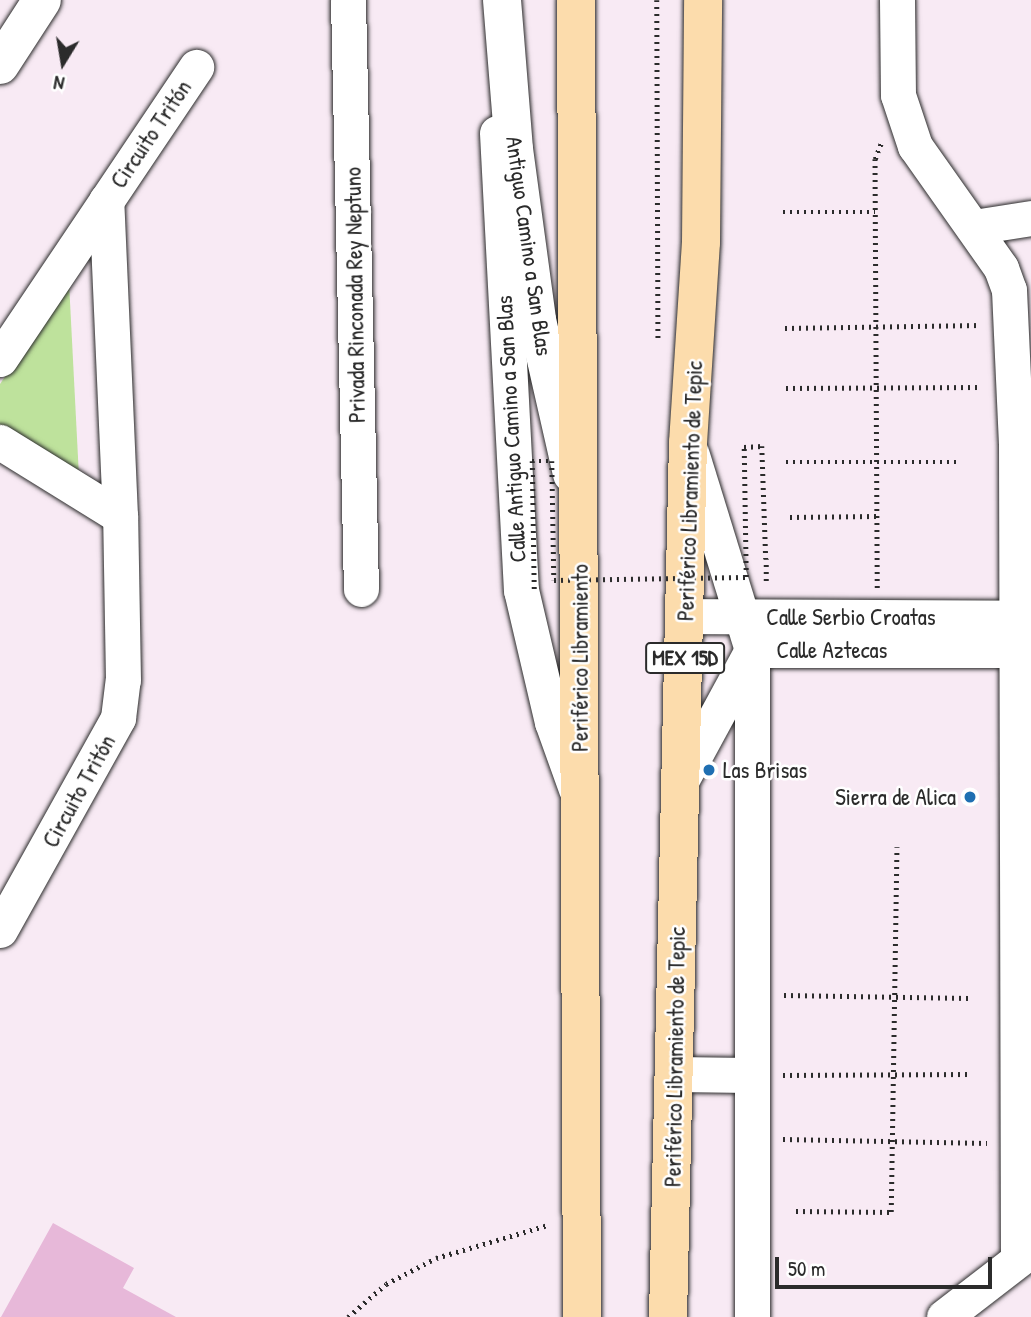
<!DOCTYPE html>
<html>
<head>
<meta charset="utf-8">
<style>
  body { margin:0 }
  #map { position:relative; width:1031px; height:1317px; overflow:hidden; background:#f8eaf4; font-family:"Patrick Hand",sans-serif }
  div>[style] { position:absolute }
  .green>* { inset:0; background:#bee29c }
  .building>* { inset:0; background:#e7b8d9 }
  .path>* { height:4.5px; margin-top:-2.25px; transform-origin:0; background:repeating-linear-gradient(90deg,#2b2b2b 0 2px,transparent 0 7px) }
  .roads { filter:drop-shadow(0 0 2px #2b2b2b) drop-shadow(0 0 2px #2b2b2b) }
  .minor>* { height:35px; margin:-17.5px; padding:0 17.5px; transform-origin:17.5px; border-radius:17.5px; background:#fff }
  .tertiary>* { height:38px; margin:-19px; padding:0 19px; transform-origin:19px; border-radius:19px; background:#fff }
  .trunk>* { height:38px; margin:-19px; padding:0 19px; transform-origin:19px; border-radius:19px; background:#fcdcac }
  .path-bridge>* { height:4.5px; margin-top:-2.25px; transform-origin:0; background:repeating-linear-gradient(90deg,#2b2b2b 0 2px,transparent 0 7px) }
  .dots>* { width:19px; height:19px; translate:-50% -50%; box-sizing:border-box; border:4px solid #fff; border-radius:50% }
  span { translate:-50% -50%; white-space:nowrap; text-align:center; line-height:1.15; -webkit-text-stroke:5px #fff; paint-order:stroke }
  .shield-label span { padding:2px 5px; background:#fff; border:2px solid; border-radius:5px; -webkit-text-stroke-width:0 }
  .shield-label { font-size:21px; color:#2b2b2b; font-weight:700 }
  .street-label { font-size:23px; color:#2b2b2b }
  .poi-label { font-size:23px; color:#2b2b2b }
  .left { translate:0 -50%; text-align:left }
  .right { translate:-100% -50%; text-align:right }
  .north { position:absolute; left:28px; top:28px; width:70px; height:70px; -webkit-text-stroke:5px #fff; paint-order:stroke; rotate:191deg; font-size:19px; font-weight:700; line-height:28px; text-align:center; color:#2b2b2b }
  .north::after { content:''; display:block; margin:auto; width:24px; height:32px; background:#2b2b2b; clip-path:polygon(50% 0,100% 100%,50% 72%,0 100%) }
  .scale { position:absolute; left:775px; top:1257px; width:217px; height:32px; box-sizing:border-box; border:4px solid #2b2b2b; border-top:0; padding-left:9px; font-size:21px; line-height:24px; white-space:nowrap; color:#2b2b2b; -webkit-text-stroke:5px #fff; paint-order:stroke }
</style>
</head>
<body>
<div id="map">
  <div class="green">
    <div style="clip-path:polygon(69px 282px,79px 477px,0 425px,0 384px)"></div>
  </div>
  <div class="building">
    <div style="clip-path:polygon(53px 1223px,134px 1268px,123px 1288px,176px 1317px,1px 1317px)"></div>
  </div>
  <div class="path">
    <div style="left:657px;top:0;width:342px;rotate:89.8deg"></div>
    <div style="left:783px;top:212px;width:92px"></div>
    <div style="left:785px;top:328px;width:196px;rotate:-0.9deg"></div>
    <div style="left:786px;top:388px;width:196px;rotate:-0.3deg"></div>
    <div style="left:786px;top:462px;width:174px"></div>
    <div style="left:790px;top:517px;width:87px;rotate:-0.7deg"></div>
    <div style="left:766px;top:581px;width:22px;rotate:-90deg"></div>
    <div style="left:877px;top:588px;width:429px;rotate:-90.3deg"></div>
    <div style="left:875px;top:159px;width:17px;rotate:-69deg"></div>
    <div style="left:784px;top:995px;width:185px;rotate:0.9deg"></div>
    <div style="left:783px;top:1075px;width:188px;rotate:-0.3deg"></div>
    <div style="left:783px;top:1139px;width:204px;rotate:1.1deg"></div>
    <div style="left:796px;top:1211px;width:95px;rotate:0.6deg"></div>
    <div style="left:891px;top:1212px;width:365px;rotate:-89.1deg"></div>
    <div style="left:348px;top:1317px;width:50px;rotate:-41deg"></div>
    <div style="left:386px;top:1284px;width:56px;rotate:-27.5deg"></div>
    <div style="left:436px;top:1258px;width:117px;rotate:-16.4deg"></div>
  </div>
  <div class="roads">
    <div class="minor">
      <div style="left:348px;top:0;width:589px;rotate:88.74deg"></div>
      <div style="left:897px;top:0;width:95px;rotate:89.4deg"></div>
      <div style="left:898px;top:95px;width:54px;rotate:71.6deg"></div>
      <div style="left:915px;top:146px;width:149px;rotate:54.8deg"></div>
      <div style="left:1001px;top:268px;width:23px;rotate:70deg"></div>
      <div style="left:1009px;top:290px;width:155px;rotate:87.4deg"></div>
      <div style="left:1016px;top:445px;width:814px;rotate:89.86deg"></div>
      <div style="left:497px;top:133px;width:458px;rotate:87deg"></div>
      <div style="left:521px;top:590px;width:136px;rotate:76.8deg"></div>
      <div style="left:552px;top:722px;width:71px;rotate:70.3deg"></div>
      <div style="left:974px;top:227px;width:58px;rotate:-9deg"></div>
      <div style="left:0;top:359px;width:352px;rotate:-56.1deg"></div>
      <div style="left:0;top:442px;width:141px;rotate:31.7deg"></div>
      <div style="left:692px;top:455px;width:204px;rotate:72.9deg"></div>
      <div style="left:752px;top:650px;width:667px;rotate:90deg"></div>
      <div style="left:687px;top:616px;width:329px;rotate:0.3deg"></div>
      <div style="left:682px;top:779px;width:147px;rotate:-61.5deg"></div>
      <div style="left:752px;top:650px;width:265px"></div>
      <div style="left:0;top:930px;width:243px;rotate:-60.9deg"></div>
      <div style="left:118px;top:718px;width:38px;rotate:-83deg"></div>
      <div style="left:123px;top:680px;width:164px;rotate:-91deg"></div>
      <div style="left:120px;top:516px;width:316px;rotate:-92.5deg"></div>
      <div style="left:674px;top:1074px;width:76px;rotate:0.8deg"></div>
      <div style="left:944px;top:1317px;width:110px;rotate:-37.6deg"></div>
    </div>
    <div class="tertiary">
      <div style="left:502px;top:0;width:149px;rotate:85.4deg"></div>
      <div style="left:514px;top:149px;width:173px;rotate:82.3deg"></div>
      <div style="left:537px;top:320px;width:158px;rotate:77.2deg"></div>
      <div style="left:0;top:65px;width:77px;rotate:-57.1deg"></div>
    </div>
    <div class="trunk">
      <div style="left:576px;top:0;width:1317px;rotate:89.74deg"></div>
      <div style="left:668px;top:1317px;width:874px;rotate:-88.69deg"></div>
      <div style="left:688px;top:443px;width:201px;rotate:-86.3deg"></div>
      <div style="left:701px;top:242px;width:242px;rotate:-89.5deg"></div>
    </div>
  </div>
  <div class="path-bridge">
    <div style="left:534px;top:589px;width:128px;rotate:-90.9deg"></div>
    <div style="left:532px;top:461px;width:20px"></div>
    <div style="left:552px;top:461px;width:119px;rotate:89deg"></div>
    <div style="left:554px;top:580px;width:192px;rotate:-0.9deg"></div>
    <div style="left:746px;top:577px;width:130px;rotate:-90.9deg"></div>
    <div style="left:744px;top:447px;width:18px;rotate:-3deg"></div>
    <div style="left:762px;top:446px;width:113px;rotate:88deg"></div>
  </div>
  <div class="dots">
    <div style="left:709px;top:770px;background:#1f6fb2"></div>
    <div style="left:970px;top:797px;background:#1f6fb2"></div>
  </div>
  <div class="shield-label">
    <span style="left:685px;top:658px">MEX 15D</span>
  </div>
  <div class="street-label">
    <span style="left:151px;top:134px;rotate:-56deg">Circuito Tritón</span>
    <span style="left:529px;top:246px;rotate:82deg">Antiguo Camino a San Blas</span>
    <span style="left:355px;top:295px;rotate:-91deg">Privada Rinconada Rey Neptuno</span>
    <span style="left:511px;top:429px;rotate:-93deg">Calle Antiguo Camino a San Blas</span>
    <span style="left:690px;top:491px;rotate:-88deg">Periférico Libramiento de Tepic</span>
    <span style="left:851px;top:617px">Calle Serbio Croatas</span>
    <span style="left:832px;top:650px">Calle Aztecas</span>
    <span style="left:580px;top:658px;rotate:-90deg">Periférico Libramiento</span>
    <span style="left:79px;top:791px;rotate:-61deg">Circuito Tritón</span>
    <span style="left:675px;top:1057px;rotate:-89deg">Periférico Libramiento de Tepic</span>
  </div>
  <div class="poi-label">
    <span class="left" style="left:723px;top:770px">Las Brisas</span>
    <span class="right" style="left:956px;top:797px">Sierra de Alica</span>
  </div>
  <div class="north">N</div>
  <div class="scale">50 m</div>
</div>
</body>
</html>
